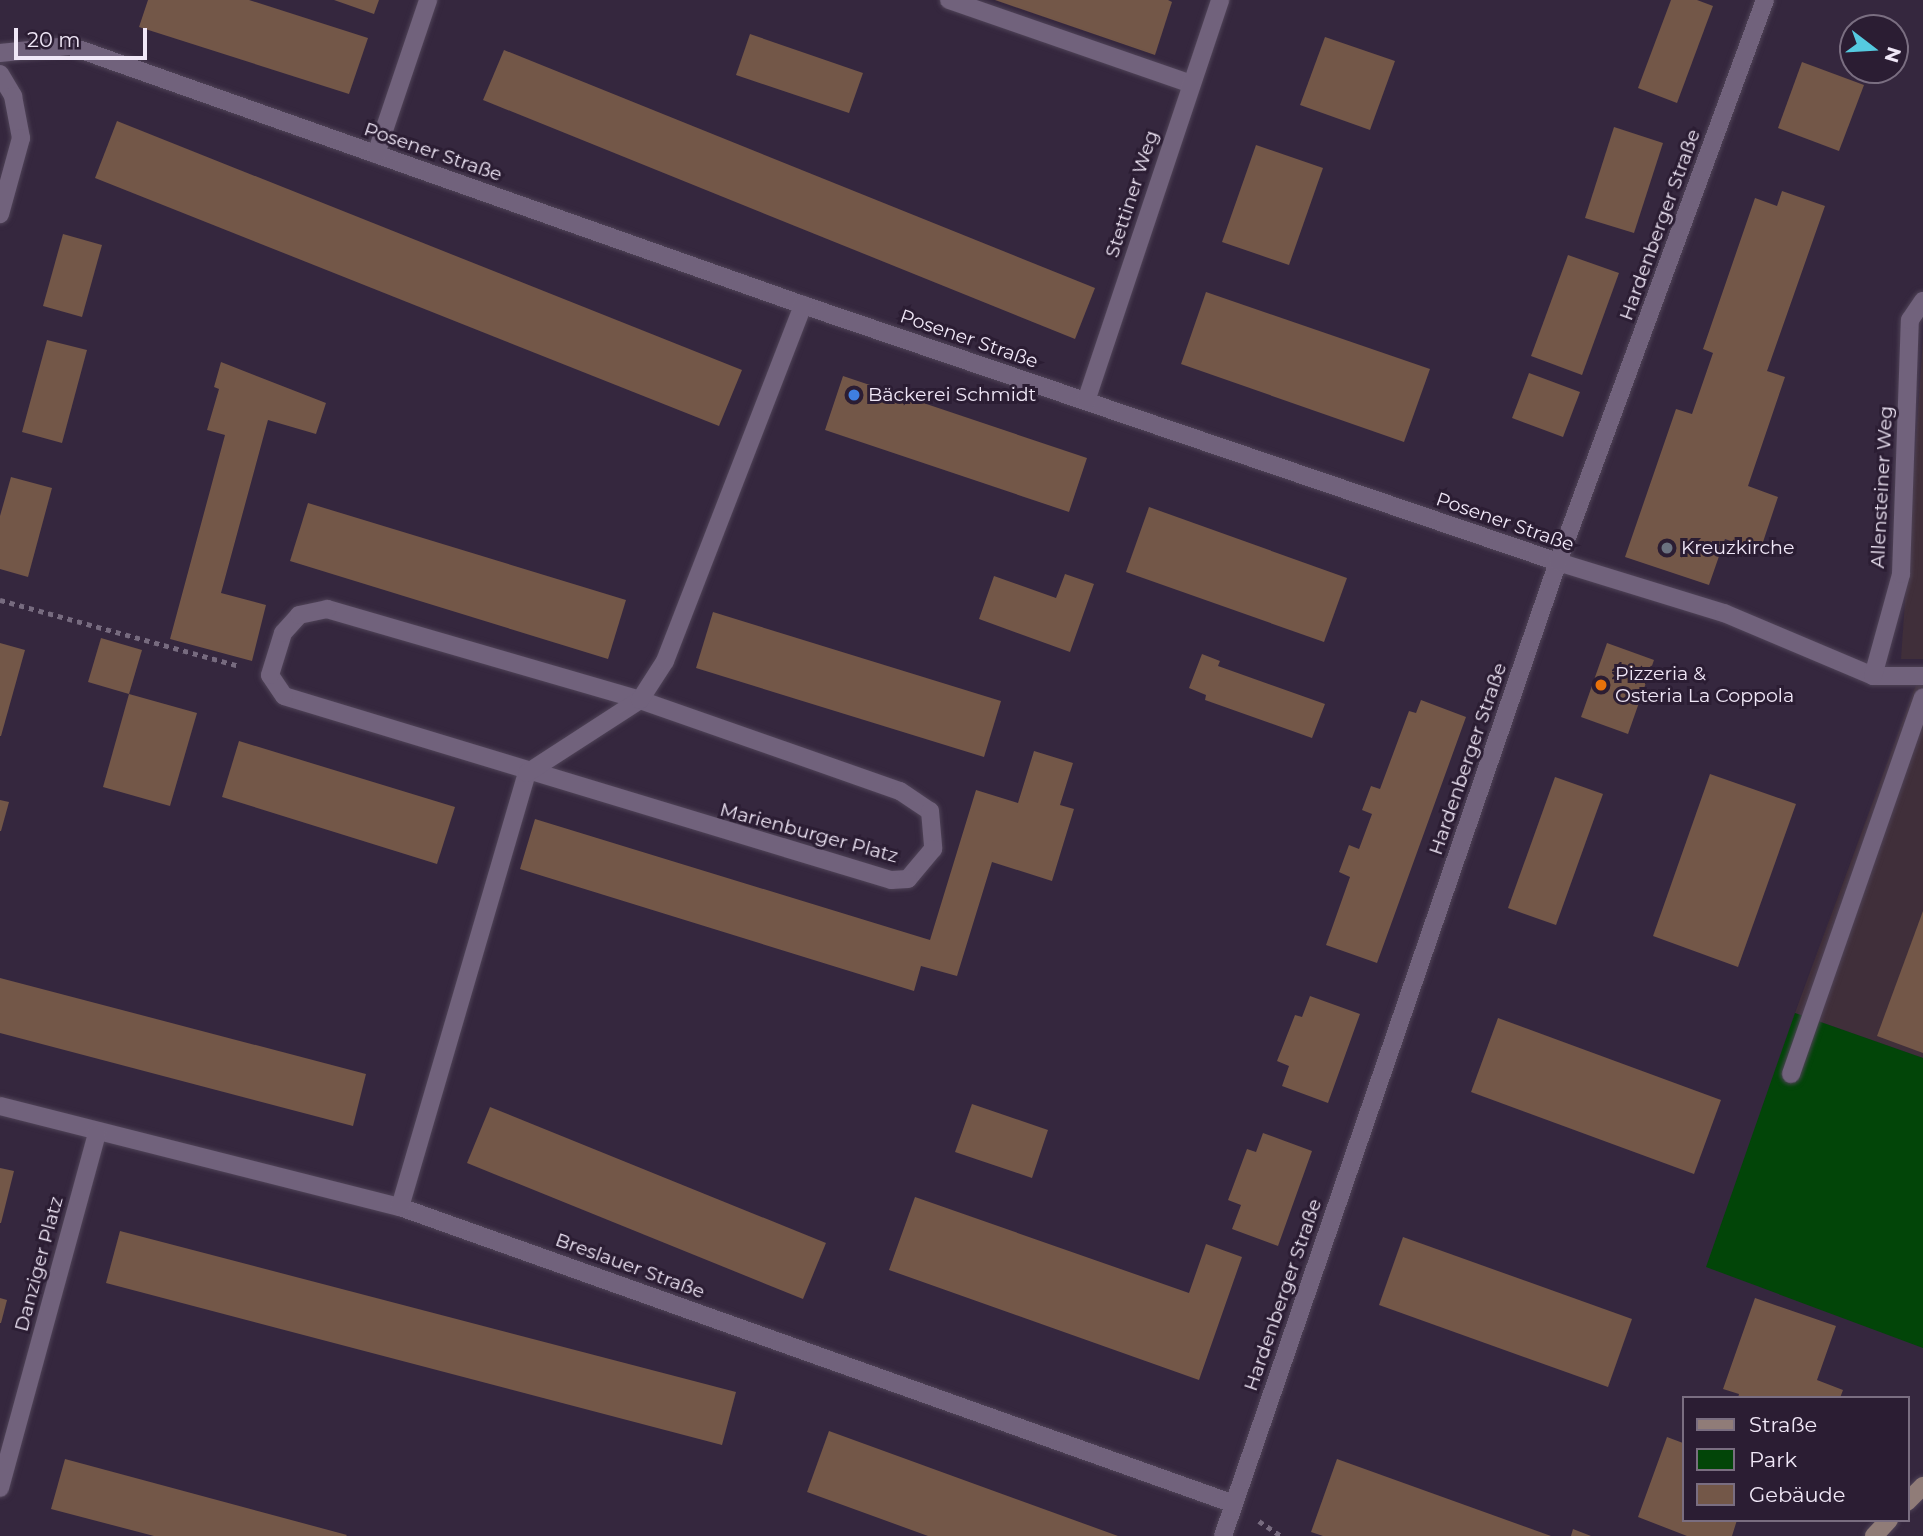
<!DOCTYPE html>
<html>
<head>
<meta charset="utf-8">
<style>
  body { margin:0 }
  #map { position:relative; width:1923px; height:1536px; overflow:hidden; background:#35273e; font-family:Montserrat,sans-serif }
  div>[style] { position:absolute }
  .commercial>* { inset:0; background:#402f3a }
  .green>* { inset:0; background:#024508 }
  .building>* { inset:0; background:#735748 }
  .path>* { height:4.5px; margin-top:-2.25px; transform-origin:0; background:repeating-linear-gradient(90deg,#776b7f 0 5px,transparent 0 10px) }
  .roads { filter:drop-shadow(0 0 2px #4f4357) drop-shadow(0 0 2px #4f4357) }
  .service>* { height:18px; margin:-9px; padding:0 9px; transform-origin:9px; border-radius:9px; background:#71627c }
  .minor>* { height:18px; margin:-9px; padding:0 9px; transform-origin:9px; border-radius:9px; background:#71627c }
  .secondary>* { height:18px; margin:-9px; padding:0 9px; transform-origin:9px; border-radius:9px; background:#907c78 }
  .dots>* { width:19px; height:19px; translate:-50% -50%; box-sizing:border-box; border:4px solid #2b1d33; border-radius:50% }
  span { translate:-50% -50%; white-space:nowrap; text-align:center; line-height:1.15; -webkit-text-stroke:6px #2b1d33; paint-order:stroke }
  .street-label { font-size:19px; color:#f0e7f7 }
  .poi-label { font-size:19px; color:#f0e7f7 }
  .left { translate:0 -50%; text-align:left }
  .legend { position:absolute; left:1682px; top:1396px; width:228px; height:126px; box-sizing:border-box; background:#2b1d33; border:2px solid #7a6e81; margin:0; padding:9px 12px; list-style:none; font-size:21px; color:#f0e7f7 }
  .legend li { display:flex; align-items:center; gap:14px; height:35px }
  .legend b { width:35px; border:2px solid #7a6e81 }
  .north { position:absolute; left:1839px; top:14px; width:70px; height:70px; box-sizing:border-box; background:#2b1d33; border:2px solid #7a6e81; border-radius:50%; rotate:107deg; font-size:19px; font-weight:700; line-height:28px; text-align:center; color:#f0e7f7 }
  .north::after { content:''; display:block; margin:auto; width:24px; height:32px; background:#55cae0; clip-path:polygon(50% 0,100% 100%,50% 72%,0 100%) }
  .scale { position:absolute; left:14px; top:28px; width:133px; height:32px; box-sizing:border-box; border:4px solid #f0e7f7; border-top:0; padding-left:9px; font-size:21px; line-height:24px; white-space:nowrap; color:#f0e7f7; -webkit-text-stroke:5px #2b1d33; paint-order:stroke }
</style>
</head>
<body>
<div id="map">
  <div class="commercial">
    <div style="clip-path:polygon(1923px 338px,1923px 659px,1901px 659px)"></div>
    <div style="clip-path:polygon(1923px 666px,1923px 1058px,1795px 1013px)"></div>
  </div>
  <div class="green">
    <div style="clip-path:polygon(1795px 1013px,1923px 1058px,1923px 1348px,1706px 1267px)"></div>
  </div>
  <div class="building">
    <div style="clip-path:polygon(148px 0,249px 0,368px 38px,349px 94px,139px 27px)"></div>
    <div style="clip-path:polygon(334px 0,379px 0,374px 14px)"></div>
    <div style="clip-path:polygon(995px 0,1168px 0,1172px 2px,1155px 55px)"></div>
    <div style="clip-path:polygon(1671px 0,1697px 0,1713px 6px,1677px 103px,1638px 88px)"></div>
    <div style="clip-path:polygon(750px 34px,863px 73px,849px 113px,736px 75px)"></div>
    <div style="clip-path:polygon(1325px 37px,1395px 61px,1370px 130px,1300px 105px)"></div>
    <div style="clip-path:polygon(504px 50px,1095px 288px,1075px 339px,483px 100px)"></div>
    <div style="clip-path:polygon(1802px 62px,1864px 85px,1839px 151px,1778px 128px)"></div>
    <div style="clip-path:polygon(117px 121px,742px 370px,719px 426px,95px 178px)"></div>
    <div style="clip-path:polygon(1614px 127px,1663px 143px,1634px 233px,1585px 218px)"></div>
    <div style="clip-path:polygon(1256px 145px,1323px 168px,1289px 265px,1222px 242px)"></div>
    <div style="clip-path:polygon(1782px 191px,1825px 206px,1767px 371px,1785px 377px,1748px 486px,1778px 497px,1760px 551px,1725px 539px,1709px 585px,1625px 557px,1676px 409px,1692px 414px,1713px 353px,1703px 349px,1755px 198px,1777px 206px)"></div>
    <div style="clip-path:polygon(63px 234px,102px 245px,82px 317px,43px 306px)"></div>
    <div style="clip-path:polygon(1568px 255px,1619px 273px,1582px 375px,1531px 356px)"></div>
    <div style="clip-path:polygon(1206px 292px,1430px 369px,1404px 442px,1181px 364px)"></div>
    <div style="clip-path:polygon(47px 340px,87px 350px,62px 443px,22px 432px)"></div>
    <div style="clip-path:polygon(221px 362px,326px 403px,316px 434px,268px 420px,221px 593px,266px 605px,252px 661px,170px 639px,225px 435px,207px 430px,219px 389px,214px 387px)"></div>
    <div style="clip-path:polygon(1529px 373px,1580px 392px,1563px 437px,1512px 418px)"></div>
    <div style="clip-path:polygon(843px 376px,1087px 458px,1069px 512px,825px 430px)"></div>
    <div style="clip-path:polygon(11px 477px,52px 488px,28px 577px,0 569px,0 516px)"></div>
    <div style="clip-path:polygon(308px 503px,626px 600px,608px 659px,290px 561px)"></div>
    <div style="clip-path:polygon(1149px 507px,1347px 578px,1324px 642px,1126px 572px)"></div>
    <div style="clip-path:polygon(1065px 574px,1094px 584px,1070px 652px,979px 619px,994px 576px,1056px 598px)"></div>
    <div style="clip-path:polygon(713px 612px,1001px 701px,984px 757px,696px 668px)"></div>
    <div style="clip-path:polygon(101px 638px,142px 650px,129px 694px,88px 682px)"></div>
    <div style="clip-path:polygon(0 643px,25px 650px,1px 736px,0 736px)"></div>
    <div style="clip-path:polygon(1607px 643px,1654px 660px,1628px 734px,1581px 717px)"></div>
    <div style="clip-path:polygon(1202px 654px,1220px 661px,1218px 666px,1325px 704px,1312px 738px,1205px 700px,1206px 695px,1189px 688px)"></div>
    <div style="clip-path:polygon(129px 694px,197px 713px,170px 806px,103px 787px)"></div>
    <div style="clip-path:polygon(1421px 700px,1466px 717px,1377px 963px,1326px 945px,1350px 877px,1339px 872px,1349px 845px,1359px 849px,1372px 814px,1362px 810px,1371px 786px,1380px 789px,1409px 711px,1416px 713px)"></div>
    <div style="clip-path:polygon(239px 741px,455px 807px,437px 864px,222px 797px)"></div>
    <div style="clip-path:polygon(1034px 751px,1073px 763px,1060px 805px,1074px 809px,1052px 881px,992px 862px,957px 976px,921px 966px,914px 991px,520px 869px,535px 819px,930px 940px,976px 790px,1018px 803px)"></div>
    <div style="clip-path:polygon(1710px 774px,1796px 804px,1738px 967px,1653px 936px)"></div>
    <div style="clip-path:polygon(1555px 777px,1603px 794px,1556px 925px,1508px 908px)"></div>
    <div style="clip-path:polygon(0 800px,9px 802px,1px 831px,0 831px)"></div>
    <div style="clip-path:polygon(1923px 911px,1923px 1053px,1877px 1036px)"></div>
    <div style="clip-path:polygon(0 978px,366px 1074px,353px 1126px,0 1033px)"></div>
    <div style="clip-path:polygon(1310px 996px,1360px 1014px,1328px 1103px,1282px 1086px,1289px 1066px,1277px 1061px,1295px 1015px,1302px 1017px)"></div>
    <div style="clip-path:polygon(1498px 1018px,1721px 1100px,1694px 1174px,1471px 1092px)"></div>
    <div style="clip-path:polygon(972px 1104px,1048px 1130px,1032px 1178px,955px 1152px)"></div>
    <div style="clip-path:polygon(490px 1107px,826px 1243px,803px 1299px,467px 1163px)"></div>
    <div style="clip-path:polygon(1263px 1133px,1312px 1151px,1278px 1246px,1232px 1229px,1241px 1205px,1228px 1200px,1247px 1149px,1256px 1152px)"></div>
    <div style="clip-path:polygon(0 1168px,14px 1171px,1px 1223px,0 1223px)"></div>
    <div style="clip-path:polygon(915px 1197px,1189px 1293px,1206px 1244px,1242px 1257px,1199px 1380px,889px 1270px)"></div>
    <div style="clip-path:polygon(120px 1231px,736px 1392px,722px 1445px,106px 1283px)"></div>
    <div style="clip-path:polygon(1403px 1237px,1632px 1319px,1608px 1387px,1379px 1305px)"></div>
    <div style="clip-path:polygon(0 1298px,7px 1300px,1px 1323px,0 1323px)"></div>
    <div style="clip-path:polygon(1755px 1298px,1836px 1326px,1817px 1380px,1843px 1390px,1840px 1398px,1738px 1398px,1739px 1394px,1723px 1389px)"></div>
    <div style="clip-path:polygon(829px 1431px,1118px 1536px,928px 1536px,807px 1492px)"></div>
    <div style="clip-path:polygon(1667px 1437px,1683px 1443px,1683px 1520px,1737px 1520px,1732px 1536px,1687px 1536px,1638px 1517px)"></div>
    <div style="clip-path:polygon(65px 1459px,347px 1535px,346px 1536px,154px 1536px,51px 1509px)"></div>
    <div style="clip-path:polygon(1337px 1459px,1551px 1536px,1323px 1536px,1311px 1532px)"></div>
    <div style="clip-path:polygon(1573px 1529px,1591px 1536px,1571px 1536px)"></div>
  </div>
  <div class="path">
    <div style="left:0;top:600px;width:248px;rotate:15.4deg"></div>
    <div style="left:1259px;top:1521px;width:27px;rotate:34deg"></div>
  </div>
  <div class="roads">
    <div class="service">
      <div style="left:949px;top:0;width:256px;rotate:19.1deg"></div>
    </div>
    <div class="minor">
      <div style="left:0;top:53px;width:70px;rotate:-5.7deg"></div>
      <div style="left:70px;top:46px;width:777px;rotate:19.46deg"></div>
      <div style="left:803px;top:305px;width:798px;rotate:18.8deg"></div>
      <div style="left:1558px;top:562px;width:174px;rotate:17.1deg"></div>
      <div style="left:1724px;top:613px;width:162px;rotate:22.9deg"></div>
      <div style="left:1873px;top:676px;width:50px"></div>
      <div style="left:0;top:74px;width:26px;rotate:59deg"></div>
      <div style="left:13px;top:96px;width:43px;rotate:79.2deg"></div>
      <div style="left:21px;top:138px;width:79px;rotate:105.4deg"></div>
      <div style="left:376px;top:154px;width:163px;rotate:-71.3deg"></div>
      <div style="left:1086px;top:401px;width:423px;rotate:-71.5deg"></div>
      <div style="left:327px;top:609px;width:326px;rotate:16.2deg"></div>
      <div style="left:640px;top:700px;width:275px;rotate:19.3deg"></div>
      <div style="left:900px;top:791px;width:36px;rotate:34deg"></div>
      <div style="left:930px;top:811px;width:38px;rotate:85deg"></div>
      <div style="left:933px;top:849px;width:39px;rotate:130deg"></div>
      <div style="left:908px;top:879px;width:17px;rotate:177deg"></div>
      <div style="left:891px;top:880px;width:634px;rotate:-163.14deg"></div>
      <div style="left:284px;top:696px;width:25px;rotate:-124deg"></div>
      <div style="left:270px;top:675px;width:44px;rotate:-72.8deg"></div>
      <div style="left:283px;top:633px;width:24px;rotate:-48deg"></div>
      <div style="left:299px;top:615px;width:29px;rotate:-12deg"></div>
      <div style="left:1873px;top:676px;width:106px;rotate:-74.6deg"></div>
      <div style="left:1901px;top:574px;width:254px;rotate:-88deg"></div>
      <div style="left:1910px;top:320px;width:23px;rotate:-56deg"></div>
      <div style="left:1791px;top:1074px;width:399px;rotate:-70.7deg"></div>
      <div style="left:0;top:1106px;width:413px;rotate:14.2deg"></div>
      <div style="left:400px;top:1207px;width:885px;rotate:19.6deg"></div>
      <div style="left:400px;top:1207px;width:452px;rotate:-73.7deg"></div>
      <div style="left:527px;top:773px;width:135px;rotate:-32.9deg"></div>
      <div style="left:640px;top:700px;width:46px;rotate:-57.3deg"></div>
      <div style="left:665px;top:661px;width:382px;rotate:-68.8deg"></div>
      <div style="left:0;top:1488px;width:368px;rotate:-74.7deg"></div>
      <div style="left:1223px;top:1536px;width:1030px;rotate:-71.02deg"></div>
      <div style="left:1558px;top:562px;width:599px;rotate:-69.78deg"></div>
    </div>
    <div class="secondary">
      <div style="left:1907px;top:1502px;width:23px;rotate:-45deg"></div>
      <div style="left:1874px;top:1536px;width:22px;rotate:-47deg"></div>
    </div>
  </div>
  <div class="dots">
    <div style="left:854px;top:395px;background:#3f7fe0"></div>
    <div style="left:1667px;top:548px;background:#6b7280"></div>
    <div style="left:1601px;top:685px;background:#e8710a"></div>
  </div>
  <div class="street-label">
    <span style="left:433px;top:152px;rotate:19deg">Posener Straße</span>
    <span style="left:1132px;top:194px;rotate:-72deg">Stettiner Weg</span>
    <span style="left:1660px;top:225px;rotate:-70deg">Hardenberger Straße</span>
    <span style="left:969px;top:339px;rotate:19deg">Posener Straße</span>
    <span style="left:1882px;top:487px;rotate:-87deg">Allensteiner Weg</span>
    <span style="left:1505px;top:522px;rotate:19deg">Posener Straße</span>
    <span style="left:1468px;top:759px;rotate:-71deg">Hardenberger Straße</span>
    <span style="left:809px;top:833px;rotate:15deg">Marienburger Platz</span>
    <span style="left:39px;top:1264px;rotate:-75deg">Danziger Platz</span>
    <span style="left:630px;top:1266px;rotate:20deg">Breslauer Straße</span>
    <span style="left:1283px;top:1295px;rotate:-71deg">Hardenberger Straße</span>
  </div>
  <div class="poi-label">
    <span class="left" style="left:868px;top:395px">Bäckerei Schmidt</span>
    <span class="left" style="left:1681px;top:548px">Kreuzkirche</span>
    <span class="left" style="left:1615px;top:685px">Pizzeria &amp;<br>Osteria La Coppola</span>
  </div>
  <ul class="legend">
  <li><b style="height:9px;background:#907c78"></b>Straße</li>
  <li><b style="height:19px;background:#024508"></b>Park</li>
  <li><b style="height:19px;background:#735748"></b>Gebäude</li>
  </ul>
  <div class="north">N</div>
  <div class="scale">20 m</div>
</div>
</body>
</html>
